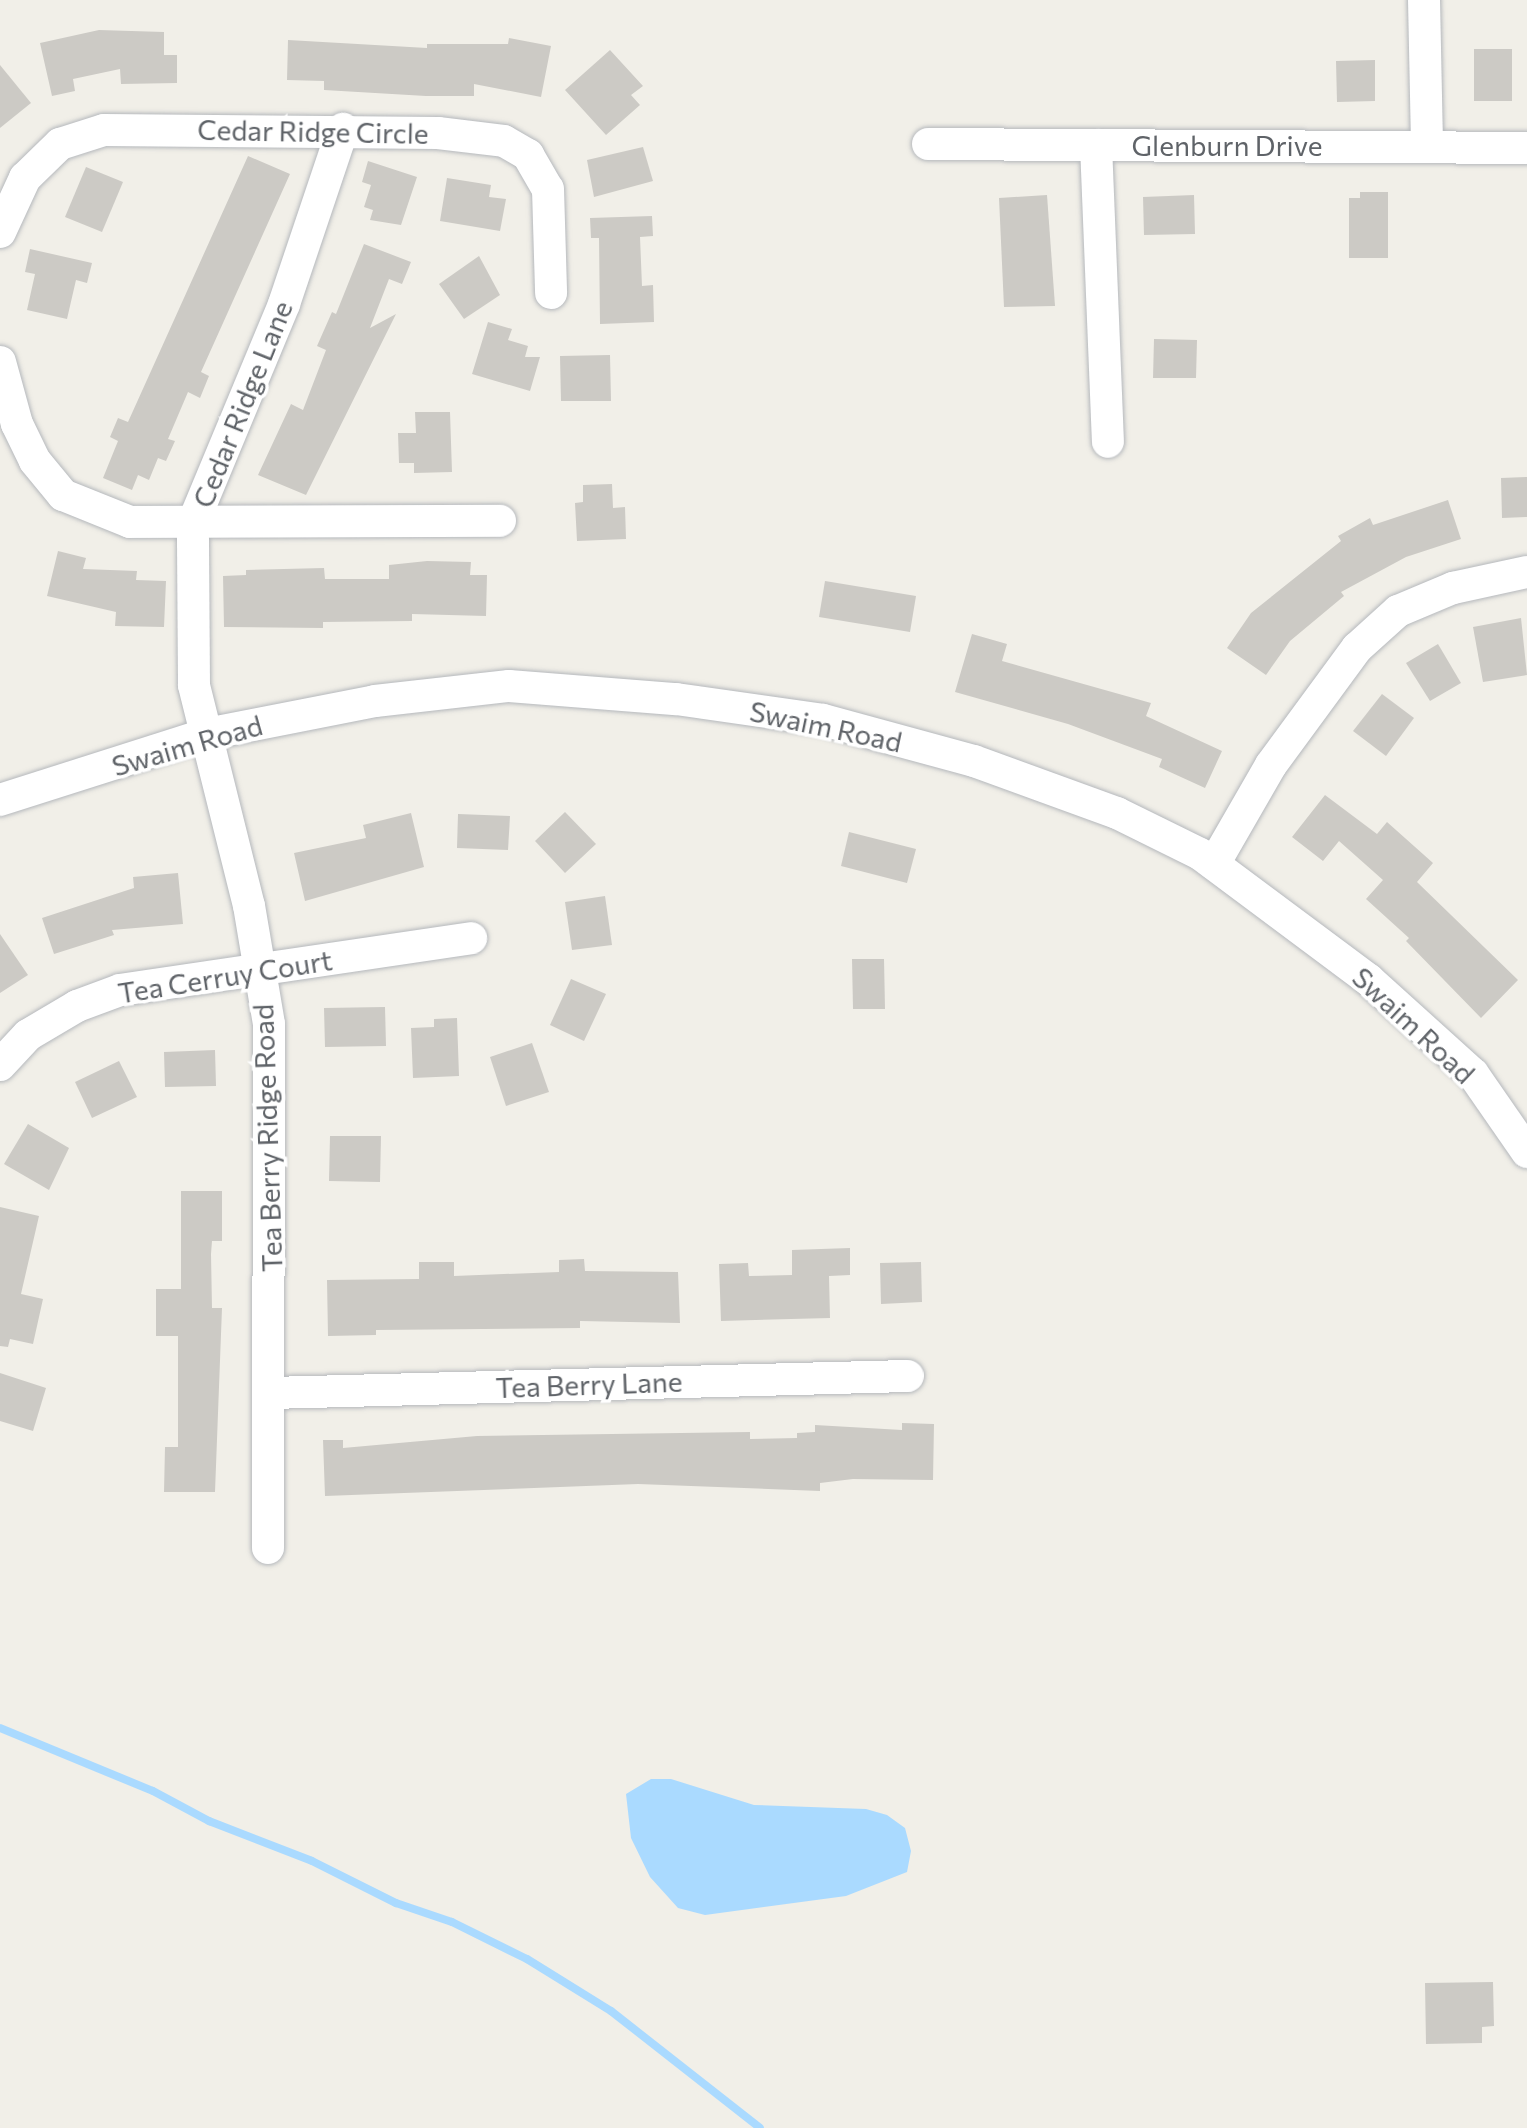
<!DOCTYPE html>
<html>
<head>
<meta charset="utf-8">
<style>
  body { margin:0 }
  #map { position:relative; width:1527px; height:2128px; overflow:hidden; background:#f1efe8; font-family:Commissioner,sans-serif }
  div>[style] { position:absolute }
  .water>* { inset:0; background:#aadaff }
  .stream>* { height:8px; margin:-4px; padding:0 4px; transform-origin:4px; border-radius:4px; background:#aadaff }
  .building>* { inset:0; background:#cccac5 }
  .roads { filter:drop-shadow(0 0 2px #b5b8bc) drop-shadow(0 0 2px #b5b8bc) }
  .minor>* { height:32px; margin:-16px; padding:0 16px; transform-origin:16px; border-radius:16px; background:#fff }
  span { translate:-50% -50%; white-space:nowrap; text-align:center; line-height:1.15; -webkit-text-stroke:7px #fff; paint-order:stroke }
  .street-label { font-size:28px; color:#5f6368 }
</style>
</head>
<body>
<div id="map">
  <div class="water">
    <div style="clip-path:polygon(651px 1779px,671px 1779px,754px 1805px,866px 1809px,887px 1815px,905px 1828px,911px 1851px,907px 1872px,846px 1896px,705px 1915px,678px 1908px,650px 1877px,631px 1838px,626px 1794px)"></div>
  </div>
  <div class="stream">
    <div style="left:0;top:1728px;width:165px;rotate:22.4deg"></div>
    <div style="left:153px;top:1791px;width:64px;rotate:28.2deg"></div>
    <div style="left:209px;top:1821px;width:110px;rotate:21.2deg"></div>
    <div style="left:312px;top:1861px;width:94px;rotate:26.6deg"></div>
    <div style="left:396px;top:1903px;width:59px;rotate:18.7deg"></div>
    <div style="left:452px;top:1922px;width:84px;rotate:26.3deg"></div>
    <div style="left:527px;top:1959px;width:99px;rotate:31.8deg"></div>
    <div style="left:611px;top:2011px;width:189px;rotate:38.1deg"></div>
  </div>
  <div class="building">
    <div style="clip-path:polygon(99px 30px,164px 32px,164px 55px,177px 55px,177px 83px,121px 84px,120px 69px,73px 79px,75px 91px,52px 96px,40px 43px)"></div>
    <div style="clip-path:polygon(509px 38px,551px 46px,541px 97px,474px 84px,474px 96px,426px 96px,324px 90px,324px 81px,287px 80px,288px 40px,427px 48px,427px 44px,508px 44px)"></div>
    <div style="clip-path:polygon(1474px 49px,1512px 49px,1512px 101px,1474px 101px)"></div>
    <div style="clip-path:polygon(610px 50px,643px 86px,631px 95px,640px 105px,606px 135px,565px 90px)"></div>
    <div style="clip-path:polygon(1375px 60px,1375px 101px,1337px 102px,1336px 61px)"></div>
    <div style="clip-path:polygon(0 65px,31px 103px,0 128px)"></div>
    <div style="clip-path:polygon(643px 147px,653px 181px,594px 197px,587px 160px)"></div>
    <div style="clip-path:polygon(248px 156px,290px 174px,201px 372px,209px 376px,200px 398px,188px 392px,168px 439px,175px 441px,166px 461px,158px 458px,149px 480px,138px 475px,132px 490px,103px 478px,118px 441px,110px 437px,118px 418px,128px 422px)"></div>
    <div style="clip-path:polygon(368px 161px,417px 177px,401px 225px,370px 220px,373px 210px,364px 207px,371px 185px,362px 182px)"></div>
    <div style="clip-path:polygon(86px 167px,123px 182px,102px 232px,65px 217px)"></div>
    <div style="clip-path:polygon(447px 178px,491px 185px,489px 197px,506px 199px,500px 231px,440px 221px)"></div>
    <div style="clip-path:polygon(1360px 192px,1388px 192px,1388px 258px,1349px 258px,1349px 198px,1360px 198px)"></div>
    <div style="clip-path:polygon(1047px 195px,1055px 306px,1004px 307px,999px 198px)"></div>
    <div style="clip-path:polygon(1194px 195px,1195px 234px,1144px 235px,1143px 197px)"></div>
    <div style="clip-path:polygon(652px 216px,653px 236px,640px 237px,642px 286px,653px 285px,654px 322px,600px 324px,599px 238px,591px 238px,590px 218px)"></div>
    <div style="clip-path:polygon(364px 244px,411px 262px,402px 284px,389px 279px,370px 328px,396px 314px,306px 495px,258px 475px,291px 404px,303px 410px,326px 350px,317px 346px,332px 312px,336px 314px)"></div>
    <div style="clip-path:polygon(30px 249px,92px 263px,87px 283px,76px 280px,67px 319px,27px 310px,35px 274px,25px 272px)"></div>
    <div style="clip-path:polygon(479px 256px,500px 295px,464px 319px,439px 284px)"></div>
    <div style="clip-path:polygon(488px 322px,512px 329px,508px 340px,528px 346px,525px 357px,540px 357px,530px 391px,472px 374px)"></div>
    <div style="clip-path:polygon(1154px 339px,1197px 340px,1196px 378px,1153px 378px)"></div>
    <div style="clip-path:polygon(610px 355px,611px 401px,561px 401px,560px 356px)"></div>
    <div style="clip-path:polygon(415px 412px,450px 412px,452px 472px,414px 473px,414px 463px,399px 463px,398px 433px,416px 433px)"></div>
    <div style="clip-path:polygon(1527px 477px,1527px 517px,1502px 518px,1501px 478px)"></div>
    <div style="clip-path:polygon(612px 484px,613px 508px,625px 507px,626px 539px,577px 541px,575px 503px,583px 502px,583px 485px)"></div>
    <div style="clip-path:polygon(1448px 500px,1461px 539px,1406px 557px,1341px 592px,1344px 596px,1290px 641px,1266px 675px,1227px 648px,1251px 613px,1341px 541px,1338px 536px,1370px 518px,1373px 525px)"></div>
    <div style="clip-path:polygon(58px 551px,86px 558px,83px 569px,137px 571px,136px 580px,166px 581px,164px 627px,115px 626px,116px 612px,47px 596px)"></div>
    <div style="clip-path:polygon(427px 561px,471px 562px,470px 575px,487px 575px,486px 616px,412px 614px,412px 621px,323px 622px,323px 628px,224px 627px,223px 576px,246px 575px,246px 570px,324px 568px,325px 579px,389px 579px,389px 565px)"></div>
    <div style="clip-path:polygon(825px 581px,916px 596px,910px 632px,819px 617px)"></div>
    <div style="clip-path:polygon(1521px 618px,1527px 675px,1483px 682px,1473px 627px)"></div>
    <div style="clip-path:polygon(972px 634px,1007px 644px,1002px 661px,1151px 703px,1146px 716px,1222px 751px,1205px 788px,1159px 767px,1162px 759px,1068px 724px,955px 692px)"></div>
    <div style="clip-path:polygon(1438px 644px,1461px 683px,1430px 701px,1406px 663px)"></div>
    <div style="clip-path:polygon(1382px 694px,1414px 718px,1386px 756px,1353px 731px)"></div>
    <div style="clip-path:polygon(1325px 795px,1377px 834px,1387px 822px,1433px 863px,1417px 882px,1518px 980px,1481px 1018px,1406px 941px,1409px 938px,1366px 899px,1383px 880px,1339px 841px,1323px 861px,1292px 837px)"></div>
    <div style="clip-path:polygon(565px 812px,596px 844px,565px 873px,535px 841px)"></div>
    <div style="clip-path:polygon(411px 813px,424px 867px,305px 901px,294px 853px,366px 838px,363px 825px)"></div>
    <div style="clip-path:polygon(458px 814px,510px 816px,508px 850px,457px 848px)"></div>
    <div style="clip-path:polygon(849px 832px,916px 849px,907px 883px,841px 866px)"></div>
    <div style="clip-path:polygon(178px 873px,183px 924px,112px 930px,114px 935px,54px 954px,42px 918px,134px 888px,133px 877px)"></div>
    <div style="clip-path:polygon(605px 896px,612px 945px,572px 950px,565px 902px)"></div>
    <div style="clip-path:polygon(0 934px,28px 975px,0 993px)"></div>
    <div style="clip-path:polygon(852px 959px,884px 959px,885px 1009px,853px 1009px)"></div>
    <div style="clip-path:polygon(571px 979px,606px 994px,584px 1041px,550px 1025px)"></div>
    <div style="clip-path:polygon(385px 1007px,386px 1046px,325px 1047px,324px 1008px)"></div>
    <div style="clip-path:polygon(457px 1018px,459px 1076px,413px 1078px,411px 1028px,434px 1027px,434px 1019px)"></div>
    <div style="clip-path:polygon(532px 1043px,549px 1092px,506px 1106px,490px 1057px)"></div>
    <div style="clip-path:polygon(215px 1050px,216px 1086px,165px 1087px,164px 1052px)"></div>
    <div style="clip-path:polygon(119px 1061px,137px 1097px,92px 1118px,75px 1082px)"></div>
    <div style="clip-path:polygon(28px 1124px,69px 1148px,49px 1190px,4px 1164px)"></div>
    <div style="clip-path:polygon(330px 1136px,381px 1136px,380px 1182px,329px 1181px)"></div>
    <div style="clip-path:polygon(181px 1191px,222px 1191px,222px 1241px,212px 1241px,211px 1254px,212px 1308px,222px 1308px,215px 1492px,164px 1492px,165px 1447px,178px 1447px,178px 1336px,156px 1336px,156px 1289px,181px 1289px)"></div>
    <div style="clip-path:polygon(0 1207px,39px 1216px,21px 1294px,43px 1299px,33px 1344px,10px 1339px,8px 1347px,0 1346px)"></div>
    <div style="clip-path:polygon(850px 1248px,850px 1275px,829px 1276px,830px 1318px,721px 1321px,719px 1264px,748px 1263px,749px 1276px,792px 1275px,792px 1250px)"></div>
    <div style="clip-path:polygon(584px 1259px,585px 1271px,678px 1272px,680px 1323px,580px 1321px,580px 1328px,376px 1330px,376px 1335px,328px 1336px,327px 1280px,419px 1279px,419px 1262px,454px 1262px,454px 1276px,559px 1272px,559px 1260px)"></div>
    <div style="clip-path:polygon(921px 1262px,922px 1302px,881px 1304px,880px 1263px)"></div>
    <div style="clip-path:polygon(0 1373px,46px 1388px,33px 1431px,0 1421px)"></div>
    <div style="clip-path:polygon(902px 1423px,934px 1424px,933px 1480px,853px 1479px,820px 1483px,820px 1491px,638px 1484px,325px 1496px,323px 1440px,343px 1440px,343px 1448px,477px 1436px,750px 1432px,750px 1439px,797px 1438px,797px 1433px,815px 1432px,815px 1425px,902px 1430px)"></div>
    <div style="clip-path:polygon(1493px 1982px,1494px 2026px,1482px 2027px,1482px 2043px,1426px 2044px,1425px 1983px)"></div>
  </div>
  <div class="roads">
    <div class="minor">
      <div style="left:1424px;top:0;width:145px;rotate:88.8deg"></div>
      <div style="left:928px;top:144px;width:599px;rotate:0.38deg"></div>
      <div style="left:1096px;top:145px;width:297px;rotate:87.7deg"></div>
      <div style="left:0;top:232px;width:60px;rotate:-65.2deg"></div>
      <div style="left:25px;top:178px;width:49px;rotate:-44.2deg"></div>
      <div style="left:60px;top:144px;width:46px;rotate:-17.7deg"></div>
      <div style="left:104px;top:130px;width:334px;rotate:0.5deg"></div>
      <div style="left:438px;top:133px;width:66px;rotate:6.9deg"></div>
      <div style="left:504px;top:141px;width:28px;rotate:30deg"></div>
      <div style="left:528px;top:155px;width:39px;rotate:60deg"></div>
      <div style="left:548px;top:189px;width:104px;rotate:88.3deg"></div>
      <div style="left:0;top:362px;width:64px;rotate:74.7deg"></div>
      <div style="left:17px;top:424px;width:41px;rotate:64.1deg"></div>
      <div style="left:35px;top:461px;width:44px;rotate:50.5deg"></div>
      <div style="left:63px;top:495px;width:72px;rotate:21.9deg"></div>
      <div style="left:130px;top:522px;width:370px;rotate:-0.2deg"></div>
      <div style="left:0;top:800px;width:217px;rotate:-17.7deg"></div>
      <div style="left:207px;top:734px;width:171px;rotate:-11.1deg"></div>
      <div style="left:375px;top:701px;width:135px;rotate:-6.4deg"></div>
      <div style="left:509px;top:686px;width:168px;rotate:4.5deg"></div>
      <div style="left:676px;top:699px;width:148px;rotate:8.1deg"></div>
      <div style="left:823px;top:720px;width:156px;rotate:15.2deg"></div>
      <div style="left:974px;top:761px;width:152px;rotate:20deg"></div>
      <div style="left:1117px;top:813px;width:93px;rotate:26.3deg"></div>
      <div style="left:1200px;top:854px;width:211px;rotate:36.7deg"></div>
      <div style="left:1369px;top:980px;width:140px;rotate:42.1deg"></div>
      <div style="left:1473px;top:1074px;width:95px;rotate:55.3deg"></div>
      <div style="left:1214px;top:864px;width:114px;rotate:-60.1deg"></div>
      <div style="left:1271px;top:765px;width:145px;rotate:-53.7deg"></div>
      <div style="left:1357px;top:648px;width:55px;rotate:-42.1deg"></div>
      <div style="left:1398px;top:611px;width:60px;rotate:-22.7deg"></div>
      <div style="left:1453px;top:588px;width:76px;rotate:-12.2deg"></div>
      <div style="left:0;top:1065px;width:41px;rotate:-47deg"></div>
      <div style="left:28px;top:1035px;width:57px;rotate:-30.6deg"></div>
      <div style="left:77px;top:1006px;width:46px;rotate:-20.4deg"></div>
      <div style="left:120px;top:990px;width:355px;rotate:-8.4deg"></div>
      <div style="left:271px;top:1393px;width:637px;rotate:-1.53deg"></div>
      <div style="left:268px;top:1548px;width:524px;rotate:-89.89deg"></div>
      <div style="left:269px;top:1024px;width:120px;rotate:-99.6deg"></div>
      <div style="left:249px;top:906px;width:228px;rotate:-104deg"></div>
      <div style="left:194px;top:685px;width:162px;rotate:-90.4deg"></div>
      <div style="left:193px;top:523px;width:237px;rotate:-67.4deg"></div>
      <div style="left:284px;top:304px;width:185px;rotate:-71.4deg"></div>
    </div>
  </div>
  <div class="street-label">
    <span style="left:313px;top:131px;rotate:1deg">Cedar Ridge Circle</span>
    <span style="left:1227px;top:145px">Glenburn Drive</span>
    <span style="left:242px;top:404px;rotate:-68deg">Cedar Ridge Lane</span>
    <span style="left:826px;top:726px;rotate:12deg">Swaim Road</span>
    <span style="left:187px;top:745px;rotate:-16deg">Swaim Road</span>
    <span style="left:225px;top:976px;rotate:-9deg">Tea Cerruy Court</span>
    <span style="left:1414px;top:1025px;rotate:43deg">Swaim Road</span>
    <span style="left:267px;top:1138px;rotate:-92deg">Tea Berry Ridge Road</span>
    <span style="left:589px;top:1384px;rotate:-2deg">Tea Berry Lane</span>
  </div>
</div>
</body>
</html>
